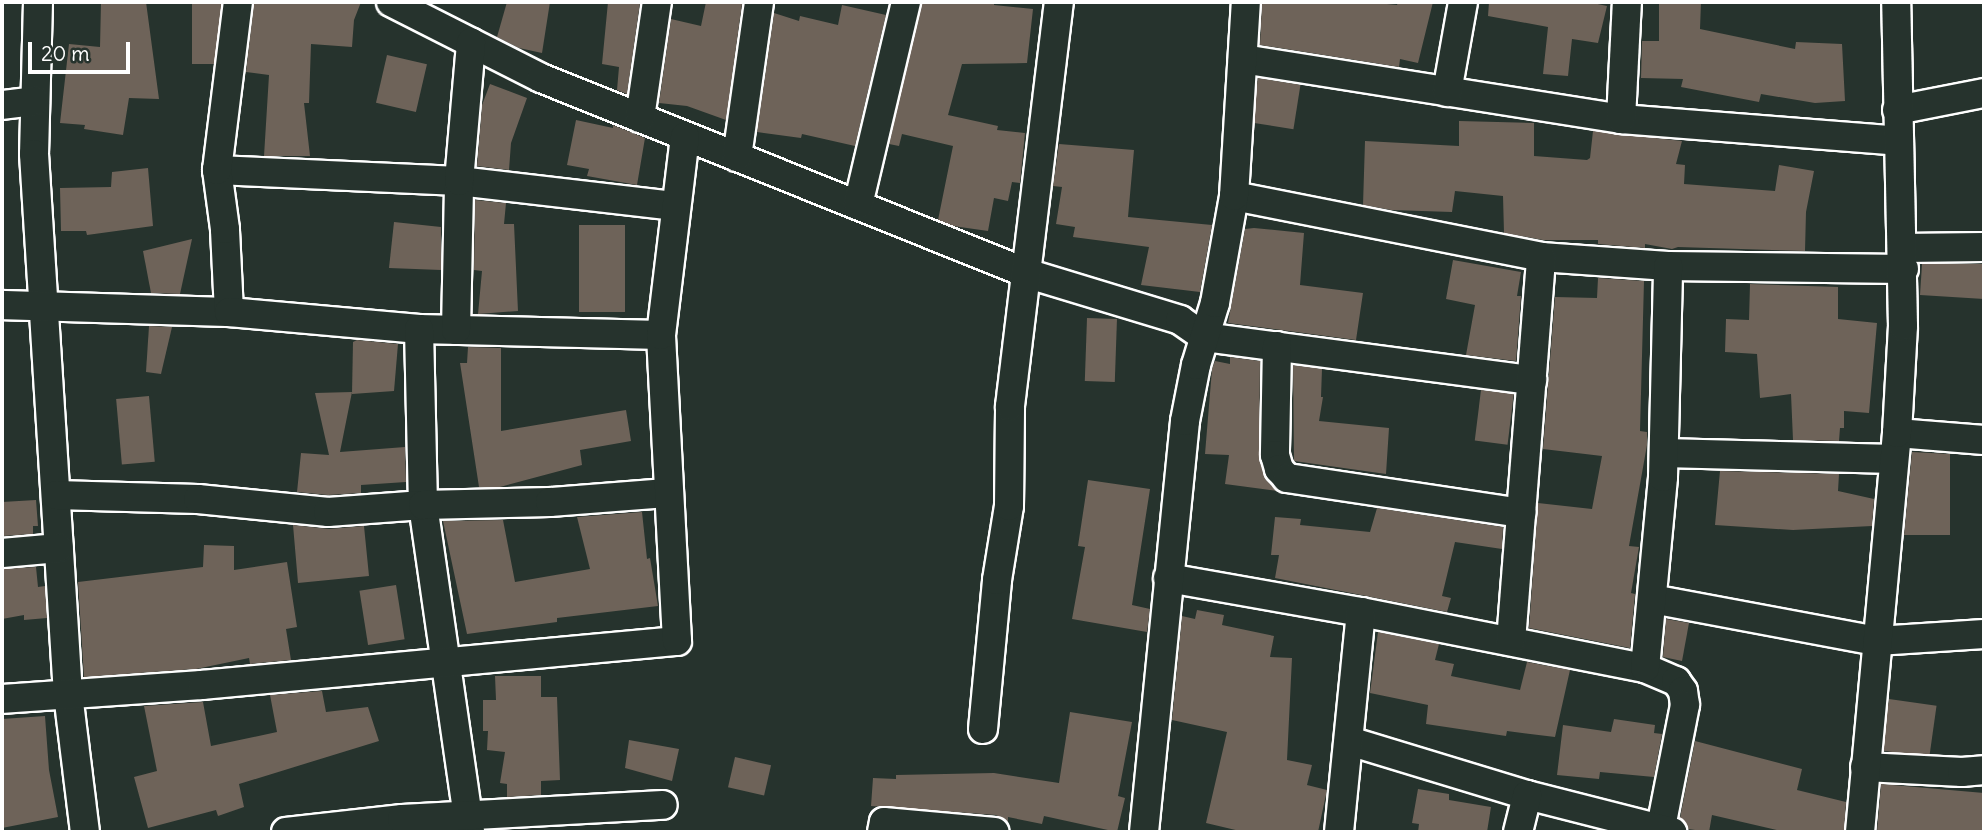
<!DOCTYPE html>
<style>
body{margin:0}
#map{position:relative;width:1986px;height:834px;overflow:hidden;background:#26332d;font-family:Delius,sans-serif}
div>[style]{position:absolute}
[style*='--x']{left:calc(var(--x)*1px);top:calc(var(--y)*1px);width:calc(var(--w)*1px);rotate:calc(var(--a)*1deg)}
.building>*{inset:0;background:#6e6359;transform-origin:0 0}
.roads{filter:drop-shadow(2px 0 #fff) drop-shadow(-2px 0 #fff) drop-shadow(0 2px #fff) drop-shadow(0 -2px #fff)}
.minor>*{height:28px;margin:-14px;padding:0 14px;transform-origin:14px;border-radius:14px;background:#26332d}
span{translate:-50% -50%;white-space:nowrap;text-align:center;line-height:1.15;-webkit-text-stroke:6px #26332d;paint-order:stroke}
.frame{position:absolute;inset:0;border:4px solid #fff;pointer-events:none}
.scale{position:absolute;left:28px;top:42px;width:102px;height:32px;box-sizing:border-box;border:4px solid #fff;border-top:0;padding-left:9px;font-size:21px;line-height:24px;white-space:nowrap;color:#fff;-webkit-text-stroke:5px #26332d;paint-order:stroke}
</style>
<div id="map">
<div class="building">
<i style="clip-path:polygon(101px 2px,146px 2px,159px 99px,129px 98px,123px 135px,84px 129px,85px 125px,60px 123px,69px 44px,100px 47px)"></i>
<i style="left:192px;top:2px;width:29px;height:62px"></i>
<i style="clip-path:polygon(254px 2px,361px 2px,354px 20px,352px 47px,311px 44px,309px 103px,304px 103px,310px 156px,264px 156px,269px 75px,246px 72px)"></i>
<i style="clip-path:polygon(507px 2px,550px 2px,542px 53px,519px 48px,497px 37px)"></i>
<i style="clip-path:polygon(608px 2px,640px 3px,627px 94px,617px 90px,619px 67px,602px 64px)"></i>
<i style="clip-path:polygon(706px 2px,742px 4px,726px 120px,687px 106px,659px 103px,671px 19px,701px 26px)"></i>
<i style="clip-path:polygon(922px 2px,994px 2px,994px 5px,1033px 9px,1027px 63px,962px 64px,948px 115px,998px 126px,997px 130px,1025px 133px,1020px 183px,1012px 182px,1008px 201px,994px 198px,988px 231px,953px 226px,938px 220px,953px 146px,902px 134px,899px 146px,889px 144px)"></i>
<i style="clip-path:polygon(1262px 2px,1367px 2px,1397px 5px,1398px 2px,1433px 2px,1418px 63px,1400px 59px,1399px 67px,1260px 45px)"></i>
<i style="clip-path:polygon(1489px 2px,1588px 2px,1607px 6px,1598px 43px,1572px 39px,1568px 76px,1543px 74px,1548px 27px,1488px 16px)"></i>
<i style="clip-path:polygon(1659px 2px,1701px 2px,1700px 29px,1795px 49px,1796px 42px,1842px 44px,1845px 101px,1815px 103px,1761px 94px,1759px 102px,1681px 87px,1683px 79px,1641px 78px,1642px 41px,1659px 41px)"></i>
<i style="clip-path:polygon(842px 5px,886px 15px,855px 146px,802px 134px,801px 138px,757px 132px,774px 13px,799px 21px,800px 16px,838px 25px)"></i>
<i style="left:387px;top:55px;width:41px;height:49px;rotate:13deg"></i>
<i style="left:1258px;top:78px;width:43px;height:45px;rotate:9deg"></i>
<i style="clip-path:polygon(490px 84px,527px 98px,511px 143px,509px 170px,477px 166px,482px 105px)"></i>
<i style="clip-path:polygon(576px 120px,613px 128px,613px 125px,645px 138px,637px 185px,587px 176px,589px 169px,567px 165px)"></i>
<i style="clip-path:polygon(1459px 121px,1534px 123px,1534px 156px,1587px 160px,1590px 158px,1593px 131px,1682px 141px,1676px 164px,1685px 165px,1684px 184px,1775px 191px,1779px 165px,1814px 171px,1806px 212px,1805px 251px,1678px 247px,1672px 249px,1645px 244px,1645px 248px,1598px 244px,1598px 240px,1543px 240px,1504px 233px,1503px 196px,1455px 191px,1452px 212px,1391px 210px,1363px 205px,1365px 141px,1459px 146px)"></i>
<i style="clip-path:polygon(1059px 144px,1134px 150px,1128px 217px,1212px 225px,1200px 292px,1141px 285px,1149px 247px,1073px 237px,1075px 227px,1056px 224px,1062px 187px,1053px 186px)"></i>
<i style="clip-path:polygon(148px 168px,153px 226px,87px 235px,86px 231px,61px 231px,60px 188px,111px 187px,112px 172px)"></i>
<i style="clip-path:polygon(475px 200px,506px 203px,504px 224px,514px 224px,518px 311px,478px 314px,482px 271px,474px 270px)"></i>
<i style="clip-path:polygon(394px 222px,441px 227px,441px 270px,389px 268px)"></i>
<i style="left:579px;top:225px;width:46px;height:87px"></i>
<i style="clip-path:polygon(1254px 228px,1304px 233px,1300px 285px,1363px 293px,1356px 340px,1228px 323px,1245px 229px)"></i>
<i style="clip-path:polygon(192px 239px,180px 294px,151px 293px,143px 251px)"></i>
<i style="clip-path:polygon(1453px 260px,1521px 272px,1517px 296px,1521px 296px,1516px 361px,1466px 355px,1475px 305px,1446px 299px)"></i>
<i style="clip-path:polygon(1922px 264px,1984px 264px,1984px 299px,1920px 295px)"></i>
<i style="clip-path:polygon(1598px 278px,1644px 281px,1640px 431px,1647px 432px,1647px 445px,1629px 546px,1639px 547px,1631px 593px,1635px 594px,1630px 648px,1529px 628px,1538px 503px,1592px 509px,1602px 456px,1543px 449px,1555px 297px,1597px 298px)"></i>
<i style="clip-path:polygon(1750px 284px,1838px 287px,1838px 319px,1877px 323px,1869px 413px,1844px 411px,1844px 428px,1840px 428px,1839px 441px,1793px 440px,1791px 394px,1760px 398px,1757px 354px,1725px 352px,1726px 319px,1749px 320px)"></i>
<i style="left:1087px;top:318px;width:30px;height:63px;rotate:2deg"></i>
<i style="clip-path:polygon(149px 326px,172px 327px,161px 374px,146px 372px)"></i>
<i style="clip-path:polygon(357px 340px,398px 344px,394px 391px,352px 394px,353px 342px)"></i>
<i style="clip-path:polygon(468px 347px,501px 348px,501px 431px,626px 410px,631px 441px,580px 450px,582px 465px,500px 487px,479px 487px,460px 363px,467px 363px)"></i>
<i style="clip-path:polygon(1230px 357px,1260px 361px,1259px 459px,1266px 480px,1278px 491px,1225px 484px,1229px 455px,1205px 454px,1212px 369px,1215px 361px,1230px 364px)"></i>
<i style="clip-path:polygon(1293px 365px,1322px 369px,1321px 397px,1323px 397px,1319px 421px,1389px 428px,1386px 474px,1294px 461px)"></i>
<i style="left:1481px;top:390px;width:33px;height:51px;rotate:7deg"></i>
<i style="clip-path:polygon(352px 392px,340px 452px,405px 447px,406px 482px,361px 485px,361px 493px,328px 495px,297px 492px,301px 453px,329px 455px,315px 393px)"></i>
<i style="left:149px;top:396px;width:66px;height:33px;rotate:85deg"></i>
<i style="clip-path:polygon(1912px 452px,1950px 454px,1950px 535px,1904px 535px)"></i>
<i style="clip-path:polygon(1720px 471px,1839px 474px,1838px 491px,1874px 499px,1872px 526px,1793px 530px,1715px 525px)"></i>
<i style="clip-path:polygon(1088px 480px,1150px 489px,1132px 605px,1150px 609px,1147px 632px,1072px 619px,1085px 547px,1078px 546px)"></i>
<i style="clip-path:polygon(36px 500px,38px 526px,33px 526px,33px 534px,2px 536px,2px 502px)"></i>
<i style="clip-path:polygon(1377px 508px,1503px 527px,1502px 549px,1455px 542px,1442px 596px,1451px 598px,1447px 612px,1275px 578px,1279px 555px,1271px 555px,1275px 517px,1301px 519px,1300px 525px,1370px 532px)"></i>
<i style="clip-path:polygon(642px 512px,647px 559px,650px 558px,658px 606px,557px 618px,557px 622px,467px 634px,443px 521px,503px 520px,515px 582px,590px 569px,577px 517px)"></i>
<i style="clip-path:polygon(293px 525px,329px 529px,364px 526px,369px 576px,298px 583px)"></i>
<i style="clip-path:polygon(204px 545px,234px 546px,234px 570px,287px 562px,297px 627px,286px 629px,291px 660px,250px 664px,249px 658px,196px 669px,84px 677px,78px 582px,203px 567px)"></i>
<i style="clip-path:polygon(36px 567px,38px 587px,45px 586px,47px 618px,24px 620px,24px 615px,2px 619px,2px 569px)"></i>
<i style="left:396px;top:585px;width:55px;height:37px;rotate:81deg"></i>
<i style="clip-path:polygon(1197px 610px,1224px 615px,1222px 625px,1274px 636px,1270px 657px,1292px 658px,1287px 760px,1312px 765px,1307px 785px,1327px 790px,1318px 832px,1244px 832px,1206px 823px,1227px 732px,1172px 720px,1182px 616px,1195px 619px)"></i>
<i style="clip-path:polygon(1666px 619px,1689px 623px,1682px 661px,1663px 657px)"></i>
<i style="clip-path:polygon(1378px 632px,1439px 644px,1435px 660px,1454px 664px,1451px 676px,1520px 690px,1527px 662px,1570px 670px,1555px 737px,1507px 731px,1506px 736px,1426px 724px,1428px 705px,1370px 693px)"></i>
<i style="clip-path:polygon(495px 676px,541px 676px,541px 697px,557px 697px,560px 780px,541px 781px,541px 795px,507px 797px,507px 784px,500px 783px,505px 752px,487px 750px,488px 731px,483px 731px,483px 700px,496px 700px)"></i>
<i style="clip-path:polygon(322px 691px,326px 712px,368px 707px,379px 741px,239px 784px,244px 807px,218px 816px,216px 810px,148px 828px,134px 777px,157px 771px,144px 706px,203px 702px,211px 746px,277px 732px,270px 695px)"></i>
<i style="left:1889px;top:699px;width:48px;height:52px;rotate:8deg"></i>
<i style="clip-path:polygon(1070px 712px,1132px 722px,1118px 796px,1125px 798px,1117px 832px,1044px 816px,1042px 824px,1008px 817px,1008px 822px,996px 815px,871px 806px,873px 778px,896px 779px,896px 775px,994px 773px,1059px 783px)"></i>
<i style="clip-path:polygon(45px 716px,49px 770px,58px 817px,2px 828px,2px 719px)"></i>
<i style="clip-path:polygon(1614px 719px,1655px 725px,1654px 733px,1662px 734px,1654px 777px,1600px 772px,1599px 779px,1557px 775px,1563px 725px,1611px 732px)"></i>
<i style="clip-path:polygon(629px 740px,679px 749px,672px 781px,625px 768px)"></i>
<i style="clip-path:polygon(1695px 741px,1802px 769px,1797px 790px,1846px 802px,1844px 832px,1785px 832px,1712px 815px,1709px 832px,1688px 829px,1680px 818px)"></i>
<i style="left:735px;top:757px;width:37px;height:31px;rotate:13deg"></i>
<i style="clip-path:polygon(1881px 784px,1984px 793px,1984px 832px,1877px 832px)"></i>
<i style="clip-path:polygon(1418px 789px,1449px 794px,1449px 800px,1491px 807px,1487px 832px,1418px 832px,1419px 824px,1412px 823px)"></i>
</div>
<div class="roads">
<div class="minor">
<i style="--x:38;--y:2;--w:152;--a:91.5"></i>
<i style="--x:34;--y:154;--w:541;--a:86.4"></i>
<i style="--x:68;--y:694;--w:139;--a:83"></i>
<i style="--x:391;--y:2;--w:168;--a:26.9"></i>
<i style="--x:541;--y:78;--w:526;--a:21.88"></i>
<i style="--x:1029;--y:274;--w:158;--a:16.9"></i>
<i style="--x:1180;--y:320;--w:29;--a:35"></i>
<i style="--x:1204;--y:337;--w:331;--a:7.5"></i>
<i style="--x:1243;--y:59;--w:383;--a:9"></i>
<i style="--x:1621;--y:119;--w:278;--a:4.5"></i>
<i style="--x:1447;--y:92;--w:91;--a:-79.9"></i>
<i style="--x:2;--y:105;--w:33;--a:-7"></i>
<i style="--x:1897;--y:110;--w:89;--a:-11.1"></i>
<i style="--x:640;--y:118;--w:117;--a:-81.7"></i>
<i style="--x:1621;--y:119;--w:117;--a:-87.1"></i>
<i style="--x:737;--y:157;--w:157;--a:-81.9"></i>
<i style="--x:217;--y:170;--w:242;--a:2.6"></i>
<i style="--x:459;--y:181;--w:218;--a:6.6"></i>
<i style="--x:1234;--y:196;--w:313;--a:11.2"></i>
<i style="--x:1541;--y:257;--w:127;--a:4.1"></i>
<i style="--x:1668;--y:266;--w:236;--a:0.7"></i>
<i style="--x:858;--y:205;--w:209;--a:-76.7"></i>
<i style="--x:1903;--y:248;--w:81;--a:-0.7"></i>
<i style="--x:2;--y:305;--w:227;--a:1.8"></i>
<i style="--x:229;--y:312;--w:83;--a:-92.8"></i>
<i style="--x:225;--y:229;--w:60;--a:-97.7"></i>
<i style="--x:217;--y:170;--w:169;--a:-82.9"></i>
<i style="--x:229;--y:312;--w:191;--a:5.1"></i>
<i style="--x:419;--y:329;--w:242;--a:1.4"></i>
<i style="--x:419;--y:329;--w:176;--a:88.7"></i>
<i style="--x:423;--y:505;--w:330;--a:81.8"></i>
<i style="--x:456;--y:330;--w:149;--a:-88.8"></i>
<i style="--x:459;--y:181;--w:139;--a:-85"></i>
<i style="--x:1277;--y:346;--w:109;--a:91.1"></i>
<i style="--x:1275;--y:455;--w:15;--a:74"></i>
<i style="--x:1279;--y:469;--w:12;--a:48"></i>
<i style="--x:1287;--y:478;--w:237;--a:8.5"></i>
<i style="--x:1897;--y:433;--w:87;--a:4.6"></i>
<i style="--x:1664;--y:453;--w:230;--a:1.5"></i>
<i style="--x:56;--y:495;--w:142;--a:1.6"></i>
<i style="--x:198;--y:499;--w:131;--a:5.7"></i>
<i style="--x:328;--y:512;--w:95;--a:-4.2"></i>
<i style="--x:423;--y:505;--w:127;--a:-1.4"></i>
<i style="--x:550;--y:502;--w:117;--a:-4.4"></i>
<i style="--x:2;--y:553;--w:57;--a:-5"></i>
<i style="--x:1168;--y:578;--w:196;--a:10"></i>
<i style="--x:1361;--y:612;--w:289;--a:11.2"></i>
<i style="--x:1645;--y:668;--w:34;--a:23"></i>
<i style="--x:1676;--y:681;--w:12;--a:55"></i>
<i style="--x:1683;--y:691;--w:14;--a:82"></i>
<i style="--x:1685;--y:705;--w:129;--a:101.1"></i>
<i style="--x:1652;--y:599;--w:229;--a:10.6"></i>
<i style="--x:1877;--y:641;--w:107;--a:-3.7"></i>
<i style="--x:1511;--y:641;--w:385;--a:-85.5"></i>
<i style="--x:1645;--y:668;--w:192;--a:-84.6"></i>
<i style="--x:1663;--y:477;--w:211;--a:-88.6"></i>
<i style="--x:2;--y:699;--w:200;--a:-4"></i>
<i style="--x:202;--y:685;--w:477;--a:-5.3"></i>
<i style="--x:677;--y:641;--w:306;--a:-93"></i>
<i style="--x:661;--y:335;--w:200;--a:-83.1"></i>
<i style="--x:983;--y:729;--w:150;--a:-84.6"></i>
<i style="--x:997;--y:580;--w:75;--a:-80.8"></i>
<i style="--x:1009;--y:506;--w:100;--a:-89.4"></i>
<i style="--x:1010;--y:406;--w:407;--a:-83.1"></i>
<i style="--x:1349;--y:741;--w:186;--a:16.9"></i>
<i style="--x:1527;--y:795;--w:150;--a:14.3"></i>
<i style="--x:1865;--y:767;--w:97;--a:3"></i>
<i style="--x:1962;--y:772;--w:22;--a:-5"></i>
<i style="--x:286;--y:832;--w:117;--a:-6.4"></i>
<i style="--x:402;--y:819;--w:261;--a:-3.1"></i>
<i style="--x:882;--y:832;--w:10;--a:-79"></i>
<i style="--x:884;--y:822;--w:111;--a:5.1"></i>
<i style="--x:1144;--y:832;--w:413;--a:-84.3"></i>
<i style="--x:1185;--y:421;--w:57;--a:-78.9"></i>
<i style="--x:1196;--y:365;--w:65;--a:-73"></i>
<i style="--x:1215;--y:303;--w:109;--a:-79.9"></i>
<i style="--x:1234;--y:196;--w:194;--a:-86.5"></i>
<i style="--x:1339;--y:832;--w:221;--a:-84.3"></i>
<i style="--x:1518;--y:832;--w:38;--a:-76"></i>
<i style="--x:1860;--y:832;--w:401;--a:-84.7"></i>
<i style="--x:1897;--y:433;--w:107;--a:-86.8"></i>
<i style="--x:1903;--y:326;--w:324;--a:-91.2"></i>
</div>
</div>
<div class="frame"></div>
<div class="scale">20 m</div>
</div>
